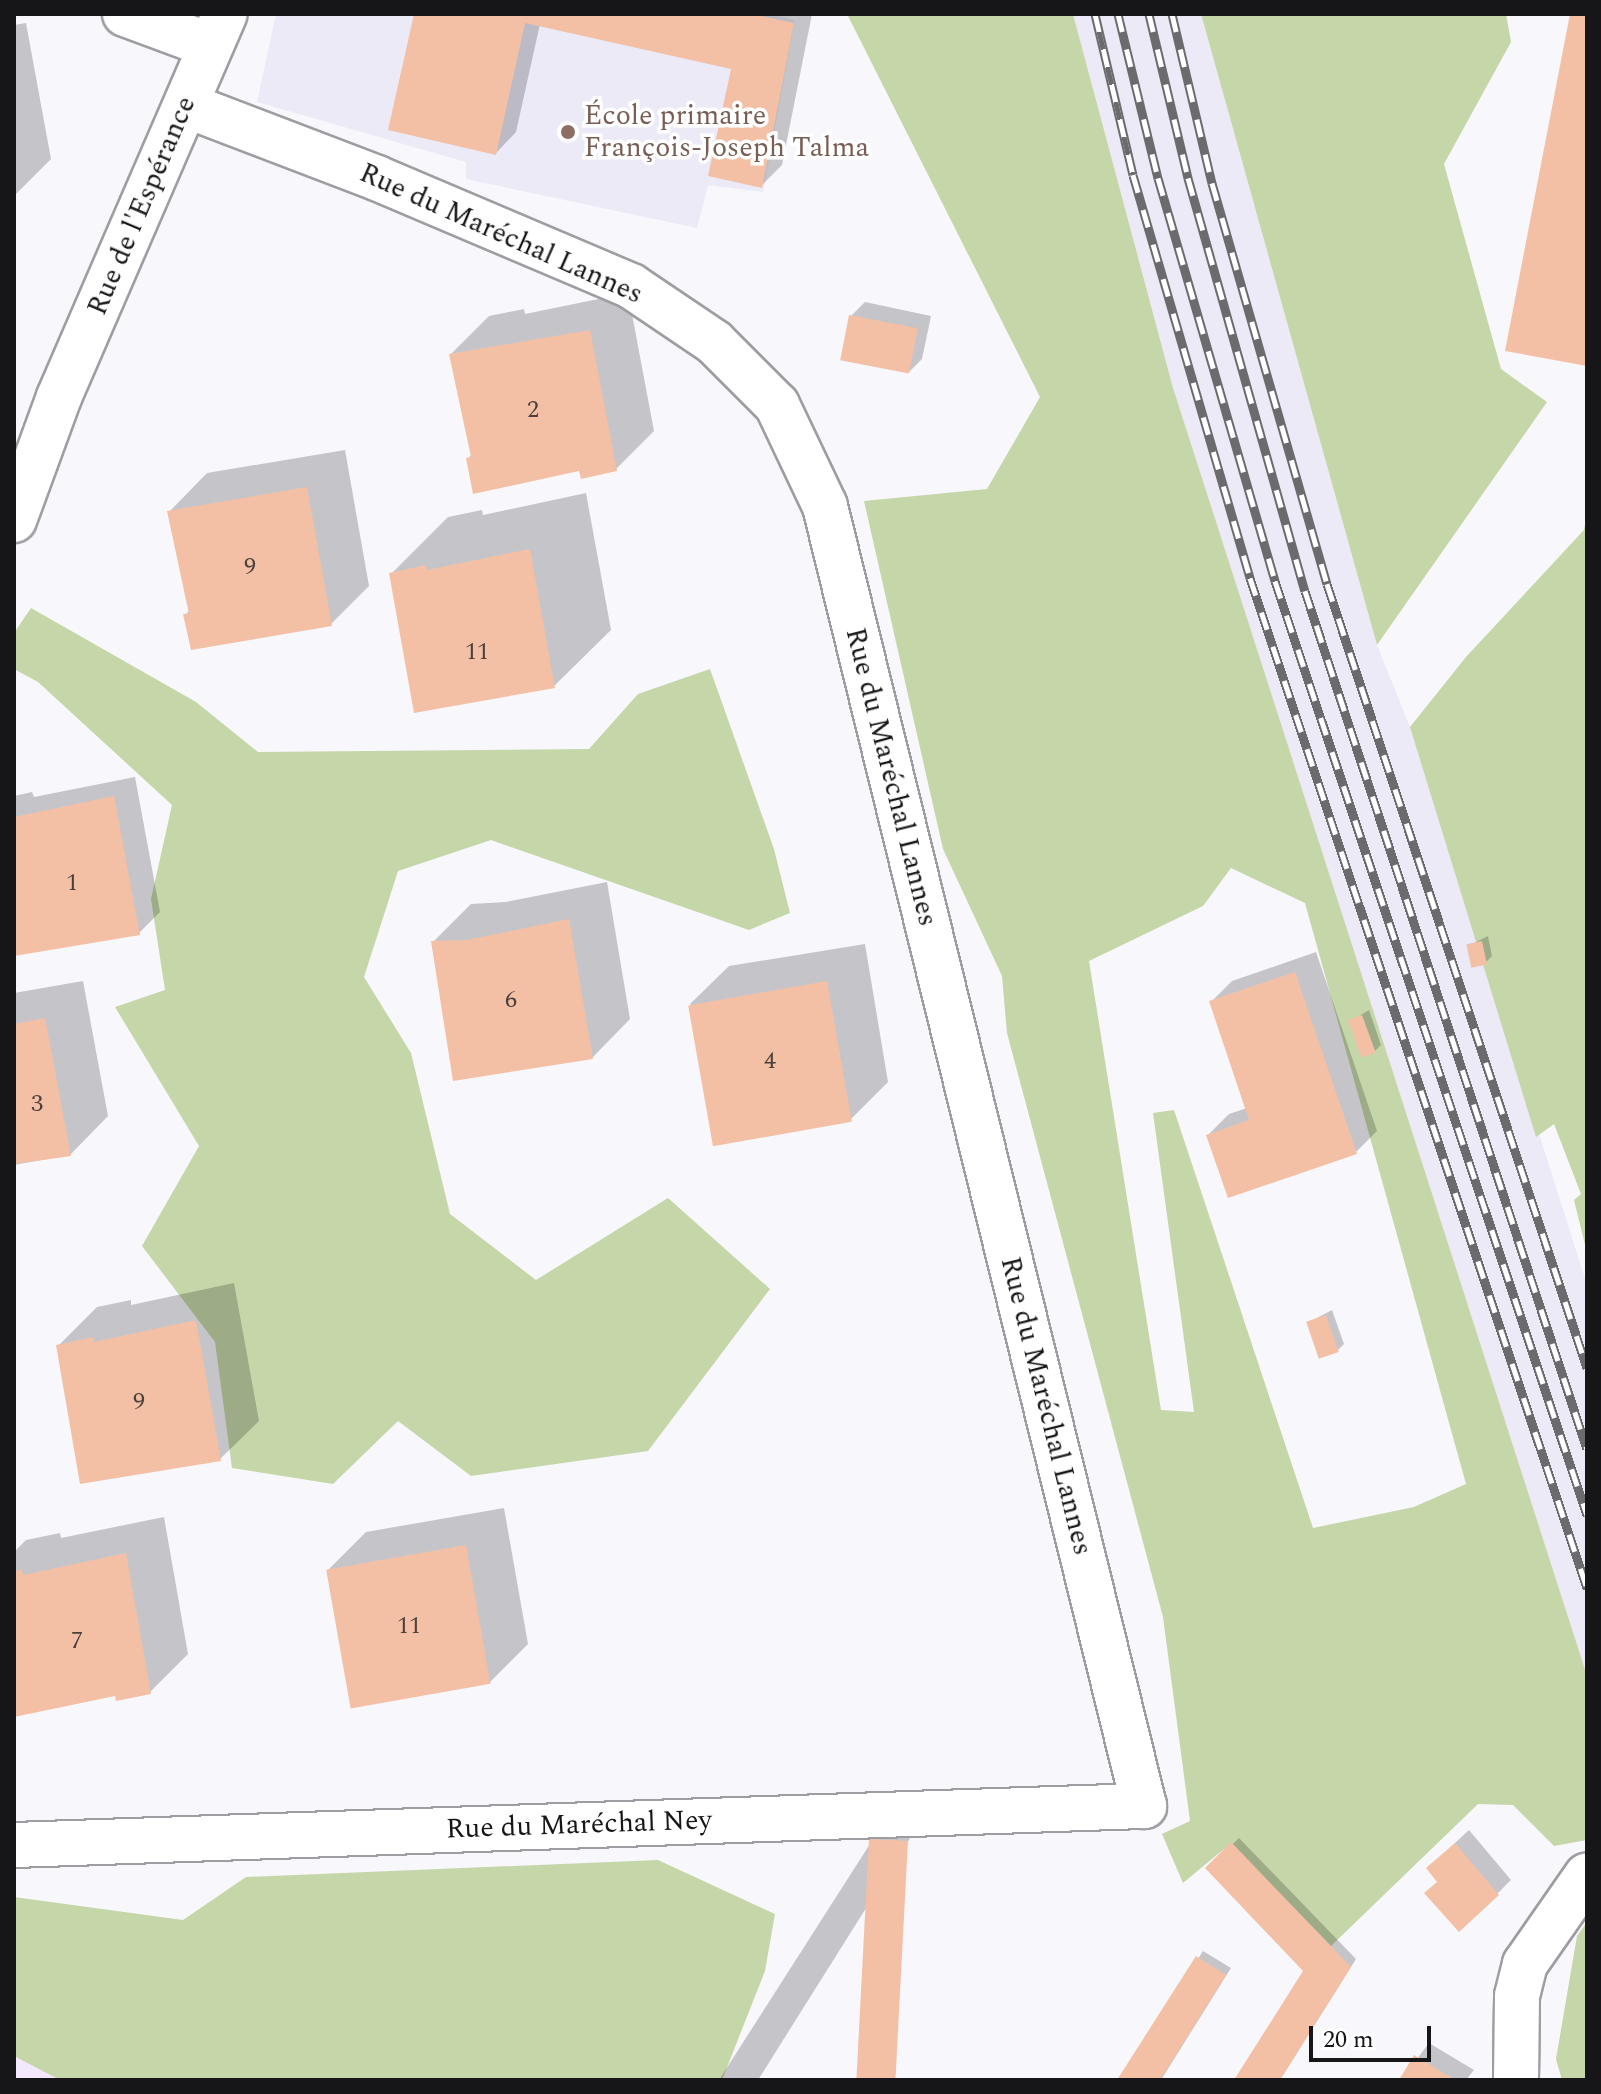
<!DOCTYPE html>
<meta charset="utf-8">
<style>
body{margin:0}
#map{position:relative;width:1601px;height:2094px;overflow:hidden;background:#f7f7fc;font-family:Spectral,serif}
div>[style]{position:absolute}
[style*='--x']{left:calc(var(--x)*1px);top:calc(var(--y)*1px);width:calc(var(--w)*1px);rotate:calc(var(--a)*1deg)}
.built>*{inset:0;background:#eceaf7}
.industrial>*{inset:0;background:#f4e8fd}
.green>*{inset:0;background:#c5d6a9}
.shadow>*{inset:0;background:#0003}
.building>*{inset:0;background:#f3c0a6;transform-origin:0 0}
.roads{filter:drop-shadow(2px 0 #9e9da1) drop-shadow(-2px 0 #9e9da1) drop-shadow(0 2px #9e9da1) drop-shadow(0 -2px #9e9da1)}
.minor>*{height:44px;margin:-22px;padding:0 22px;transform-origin:22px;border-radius:22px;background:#fff}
.rail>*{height:9px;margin-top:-4.5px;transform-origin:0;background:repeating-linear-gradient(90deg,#fff 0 18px,#6b6b6e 0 36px);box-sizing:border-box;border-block:2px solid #6b6b6e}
.dots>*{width:22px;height:22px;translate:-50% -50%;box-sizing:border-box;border:4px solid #fff;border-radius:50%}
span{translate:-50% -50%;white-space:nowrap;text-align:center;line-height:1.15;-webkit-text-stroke:7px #fff;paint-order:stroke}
.number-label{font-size:24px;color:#4d403c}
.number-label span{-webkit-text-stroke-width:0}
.education-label{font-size:28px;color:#785e54}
.left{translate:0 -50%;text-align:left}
.street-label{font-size:28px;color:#161618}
.frame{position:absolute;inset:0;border:16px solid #161618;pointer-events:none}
.scale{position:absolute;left:1309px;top:2026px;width:122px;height:36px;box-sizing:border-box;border:4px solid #161618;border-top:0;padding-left:10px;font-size:24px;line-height:28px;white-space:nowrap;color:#161618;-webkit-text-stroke:6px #fff;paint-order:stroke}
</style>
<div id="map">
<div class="built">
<i style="clip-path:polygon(276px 14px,770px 14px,795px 20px,763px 192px,708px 185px,697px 228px,466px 179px,466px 162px,257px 102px)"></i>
<i style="clip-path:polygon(1073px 14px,1201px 14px,1377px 645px,1410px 727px,1587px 1285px,1587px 1776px,1173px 388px)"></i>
</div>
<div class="industrial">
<i style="clip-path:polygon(14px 2040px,93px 2080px,14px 2080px)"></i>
</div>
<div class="green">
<i style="clip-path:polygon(evenodd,847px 14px,1073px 14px,1173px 388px,1587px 1676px,1587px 1840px,1554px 1846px,1513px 1805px,1478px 1804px,1331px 1946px,1231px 1843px,1183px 1883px,1162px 1834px,1190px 1821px,1163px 1617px,1007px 1033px,1002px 976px,943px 849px,864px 501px,987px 489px,1040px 397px,847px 14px,1231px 868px,1305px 903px,1466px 1484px,1414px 1507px,1313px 1528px,1174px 1110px,1153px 1113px,1194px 1412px,1161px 1410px,1089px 961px,1203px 906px,1231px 868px)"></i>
<i style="clip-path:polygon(1201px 14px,1506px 14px,1511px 42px,1444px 164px,1501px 369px,1547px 402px,1377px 645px)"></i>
<i style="clip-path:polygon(1587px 514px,1587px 1253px,1574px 1200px,1581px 1194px,1554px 1124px,1536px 1137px,1410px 727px,1466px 657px,1584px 530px)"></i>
<i style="clip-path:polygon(31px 608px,196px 702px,258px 752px,589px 749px,638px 694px,710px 669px,774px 849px,790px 913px,749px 930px,491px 840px,398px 871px,364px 977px,411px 1053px,450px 1214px,536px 1280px,668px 1198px,770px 1289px,648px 1451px,471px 1476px,398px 1421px,333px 1484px,232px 1468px,215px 1342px,142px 1246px,199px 1146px,115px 1007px,165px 990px,151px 899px,172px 805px,38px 682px,14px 669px,14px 633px)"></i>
<i style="clip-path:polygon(658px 1860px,775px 1914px,765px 1971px,722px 2080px,60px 2080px,14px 2056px,14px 1897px,183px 1920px,246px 1877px)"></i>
<i style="clip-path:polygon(1587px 1922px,1587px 2080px,1562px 2080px,1556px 2059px,1577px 1936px)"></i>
</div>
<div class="shadow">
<i style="clip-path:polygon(416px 14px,812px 14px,782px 165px,761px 186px,733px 68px,540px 24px,516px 132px,496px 153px)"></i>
<i style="clip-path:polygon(26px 23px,51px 159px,14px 196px,14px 25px)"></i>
<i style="clip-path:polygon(628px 293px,654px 431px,616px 469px,468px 459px,472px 454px,451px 354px,489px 316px,524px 309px,525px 314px)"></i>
<i style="clip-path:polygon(865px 302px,931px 316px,922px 359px,908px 373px,851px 316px)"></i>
<i style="clip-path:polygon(345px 450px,369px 586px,331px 624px,185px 615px,190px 610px,169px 512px,207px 473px)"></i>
<i style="clip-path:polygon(586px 493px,611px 630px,554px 686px,392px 573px,448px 517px,482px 510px,483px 515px)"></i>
<i style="clip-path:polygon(135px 777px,160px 912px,139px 933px,14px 955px,14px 796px,32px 792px,34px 797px)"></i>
<i style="clip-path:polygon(607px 882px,630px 1019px,592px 1058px,433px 942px,471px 904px,506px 902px)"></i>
<i style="clip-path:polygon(1488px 936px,1492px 956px,1486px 962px,1468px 946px)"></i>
<i style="clip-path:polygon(865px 944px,888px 1082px,850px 1120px,690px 1004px,729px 966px)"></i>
<i style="clip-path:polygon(1316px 952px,1377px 1131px,1356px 1152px,1208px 1135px,1229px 1114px,1247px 1108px,1212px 1001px,1232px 981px)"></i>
<i style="clip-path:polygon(83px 981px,108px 1116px,70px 1155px,14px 1165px,14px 993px)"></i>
<i style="clip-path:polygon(1369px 1010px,1381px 1045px,1375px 1051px,1351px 1021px)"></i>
<i style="clip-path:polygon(234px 1283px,259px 1421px,220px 1459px,59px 1345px,97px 1307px,131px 1300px,131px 1305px)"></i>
<i style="clip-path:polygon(1332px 1310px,1344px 1344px,1338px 1350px,1309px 1322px)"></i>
<i style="clip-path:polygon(504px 1508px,528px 1644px,490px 1682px,328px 1570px,366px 1532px)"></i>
<i style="clip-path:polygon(164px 1517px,188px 1654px,150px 1692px,117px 1693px,14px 1715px,14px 1552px,26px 1540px,60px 1533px,61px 1538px)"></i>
<i style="clip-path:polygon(1469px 1830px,1511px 1880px,1497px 1894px,1439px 1881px,1442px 1855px)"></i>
<i style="clip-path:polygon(877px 1833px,912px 1835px,758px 2080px,719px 2080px)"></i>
<i style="clip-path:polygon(1239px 1838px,1356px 1959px,1280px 2080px,1237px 2080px,1305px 1971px,1208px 1868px)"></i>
<i style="clip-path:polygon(1203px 1951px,1231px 1968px,1161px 2080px,1120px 2080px)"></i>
<i style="clip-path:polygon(1429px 2043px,1474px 2070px,1466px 2080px,1401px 2080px)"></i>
</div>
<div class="building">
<i style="clip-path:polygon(414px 14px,751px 14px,794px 23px,762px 188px,708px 176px,731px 69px,525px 23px,496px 155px,388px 130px)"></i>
<i style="clip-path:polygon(1570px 14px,1587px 14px,1587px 366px,1505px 351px)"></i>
<i style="left:849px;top:315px;width:70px;height:46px;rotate:11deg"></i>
<i style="clip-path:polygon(590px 330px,617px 471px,581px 479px,579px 471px,473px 494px,466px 458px,471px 457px,449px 354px)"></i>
<i style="clip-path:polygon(307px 487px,332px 626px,191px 650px,183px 614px,189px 614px,167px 511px)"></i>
<i style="clip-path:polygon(530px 549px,555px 688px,414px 713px,389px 573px,426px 565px,427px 570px)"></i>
<i style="clip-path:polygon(114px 796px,140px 935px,14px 956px,14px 817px)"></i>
<i style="clip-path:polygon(569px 919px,593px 1059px,453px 1081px,431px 941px,467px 940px)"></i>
<i style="left:1482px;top:941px;width:24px;height:16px;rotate:78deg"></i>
<i style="clip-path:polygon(1295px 972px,1357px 1154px,1228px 1198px,1206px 1135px,1249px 1120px,1209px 1001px)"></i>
<i style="left:827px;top:981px;width:143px;height:141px;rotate:80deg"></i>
<i style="left:1362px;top:1015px;width:40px;height:15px;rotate:70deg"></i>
<i style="clip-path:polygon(45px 1018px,71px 1156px,14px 1164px,14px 1024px)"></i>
<i style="left:1326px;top:1315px;width:39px;height:21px;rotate:71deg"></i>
<i style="clip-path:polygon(196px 1320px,221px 1461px,80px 1484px,56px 1345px,93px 1337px,94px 1342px)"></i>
<i style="left:466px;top:1545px;width:141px;height:142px;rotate:80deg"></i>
<i style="clip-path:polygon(126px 1553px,151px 1694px,116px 1701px,115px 1696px,14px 1717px,14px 1571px,22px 1570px,23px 1575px)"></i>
<i style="left:869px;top:1839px;width:39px;height:285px;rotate:3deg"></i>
<i style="clip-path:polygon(1231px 1842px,1351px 1967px,1280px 2080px,1234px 2080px,1303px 1971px,1205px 1868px)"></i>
<i style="clip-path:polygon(1455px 1843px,1499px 1895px,1459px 1932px,1424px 1893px,1437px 1882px,1426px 1868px)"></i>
<i style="clip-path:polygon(1196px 1956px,1226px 1975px,1160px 2080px,1117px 2080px)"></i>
<i style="clip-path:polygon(1414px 2055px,1455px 2080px,1399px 2080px)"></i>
</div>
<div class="roads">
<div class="minor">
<i style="--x:125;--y:14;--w:90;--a:20.3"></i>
<i style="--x:14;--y:520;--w:131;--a:-69.9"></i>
<i style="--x:59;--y:397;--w:417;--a:-66.6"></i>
<i style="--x:14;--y:1845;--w:1131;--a:-1.98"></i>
<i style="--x:1144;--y:1806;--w:1339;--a:-103.79"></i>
<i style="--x:825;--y:506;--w:112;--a:-115.4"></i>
<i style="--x:777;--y:405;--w:89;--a:-135"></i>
<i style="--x:714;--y:342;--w:100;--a:-146"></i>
<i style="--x:631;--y:286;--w:276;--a:-157"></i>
<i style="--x:377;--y:178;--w:204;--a:-159.1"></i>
<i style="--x:1516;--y:2080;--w:84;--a:-89.3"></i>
<i style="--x:1517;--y:1996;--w:33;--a:-76"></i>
<i style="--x:1525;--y:1964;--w:108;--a:-55.1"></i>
</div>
</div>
<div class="rail">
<i style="--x:1095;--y:14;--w:165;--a:76.7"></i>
<i style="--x:1133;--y:175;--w:420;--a:73.8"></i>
<i style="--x:1250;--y:578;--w:1065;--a:71.55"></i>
<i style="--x:1118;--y:14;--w:169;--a:76.3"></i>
<i style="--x:1158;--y:178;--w:420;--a:73.8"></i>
<i style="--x:1275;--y:581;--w:985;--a:71.53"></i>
<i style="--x:1149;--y:14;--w:169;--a:76.6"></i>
<i style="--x:1188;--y:178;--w:429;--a:74.2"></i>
<i style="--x:1305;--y:591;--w:903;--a:71.81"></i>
<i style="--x:1172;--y:14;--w:174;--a:76.7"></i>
<i style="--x:1212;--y:183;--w:417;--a:74"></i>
<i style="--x:1327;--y:584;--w:826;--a:71.65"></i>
</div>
<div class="dots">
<i style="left:568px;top:132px;background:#8d6e63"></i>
</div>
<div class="number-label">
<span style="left:533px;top:411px">2</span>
<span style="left:250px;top:568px">9</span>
<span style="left:477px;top:653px">11</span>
<span style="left:72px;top:884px">1</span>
<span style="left:511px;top:1001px">6</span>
<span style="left:770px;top:1062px">4</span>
<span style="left:37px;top:1105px">3</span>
<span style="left:139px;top:1403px">9</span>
<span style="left:409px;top:1627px">11</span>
<span style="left:77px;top:1642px">7</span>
</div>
<div class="education-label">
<span class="left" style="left:584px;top:132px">École primaire<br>François-Joseph Talma</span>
</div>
<div class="street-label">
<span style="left:142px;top:206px;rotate:-67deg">Rue de l'Espérance</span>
<span style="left:501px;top:234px;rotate:24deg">Rue du Maréchal Lannes</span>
<span style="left:891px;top:777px;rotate:76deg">Rue du Maréchal Lannes</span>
<span style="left:1046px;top:1406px;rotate:76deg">Rue du Maréchal Lannes</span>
<span style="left:579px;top:1825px;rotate:-2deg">Rue du Maréchal Ney</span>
</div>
<div class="frame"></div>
<div class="scale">20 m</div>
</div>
